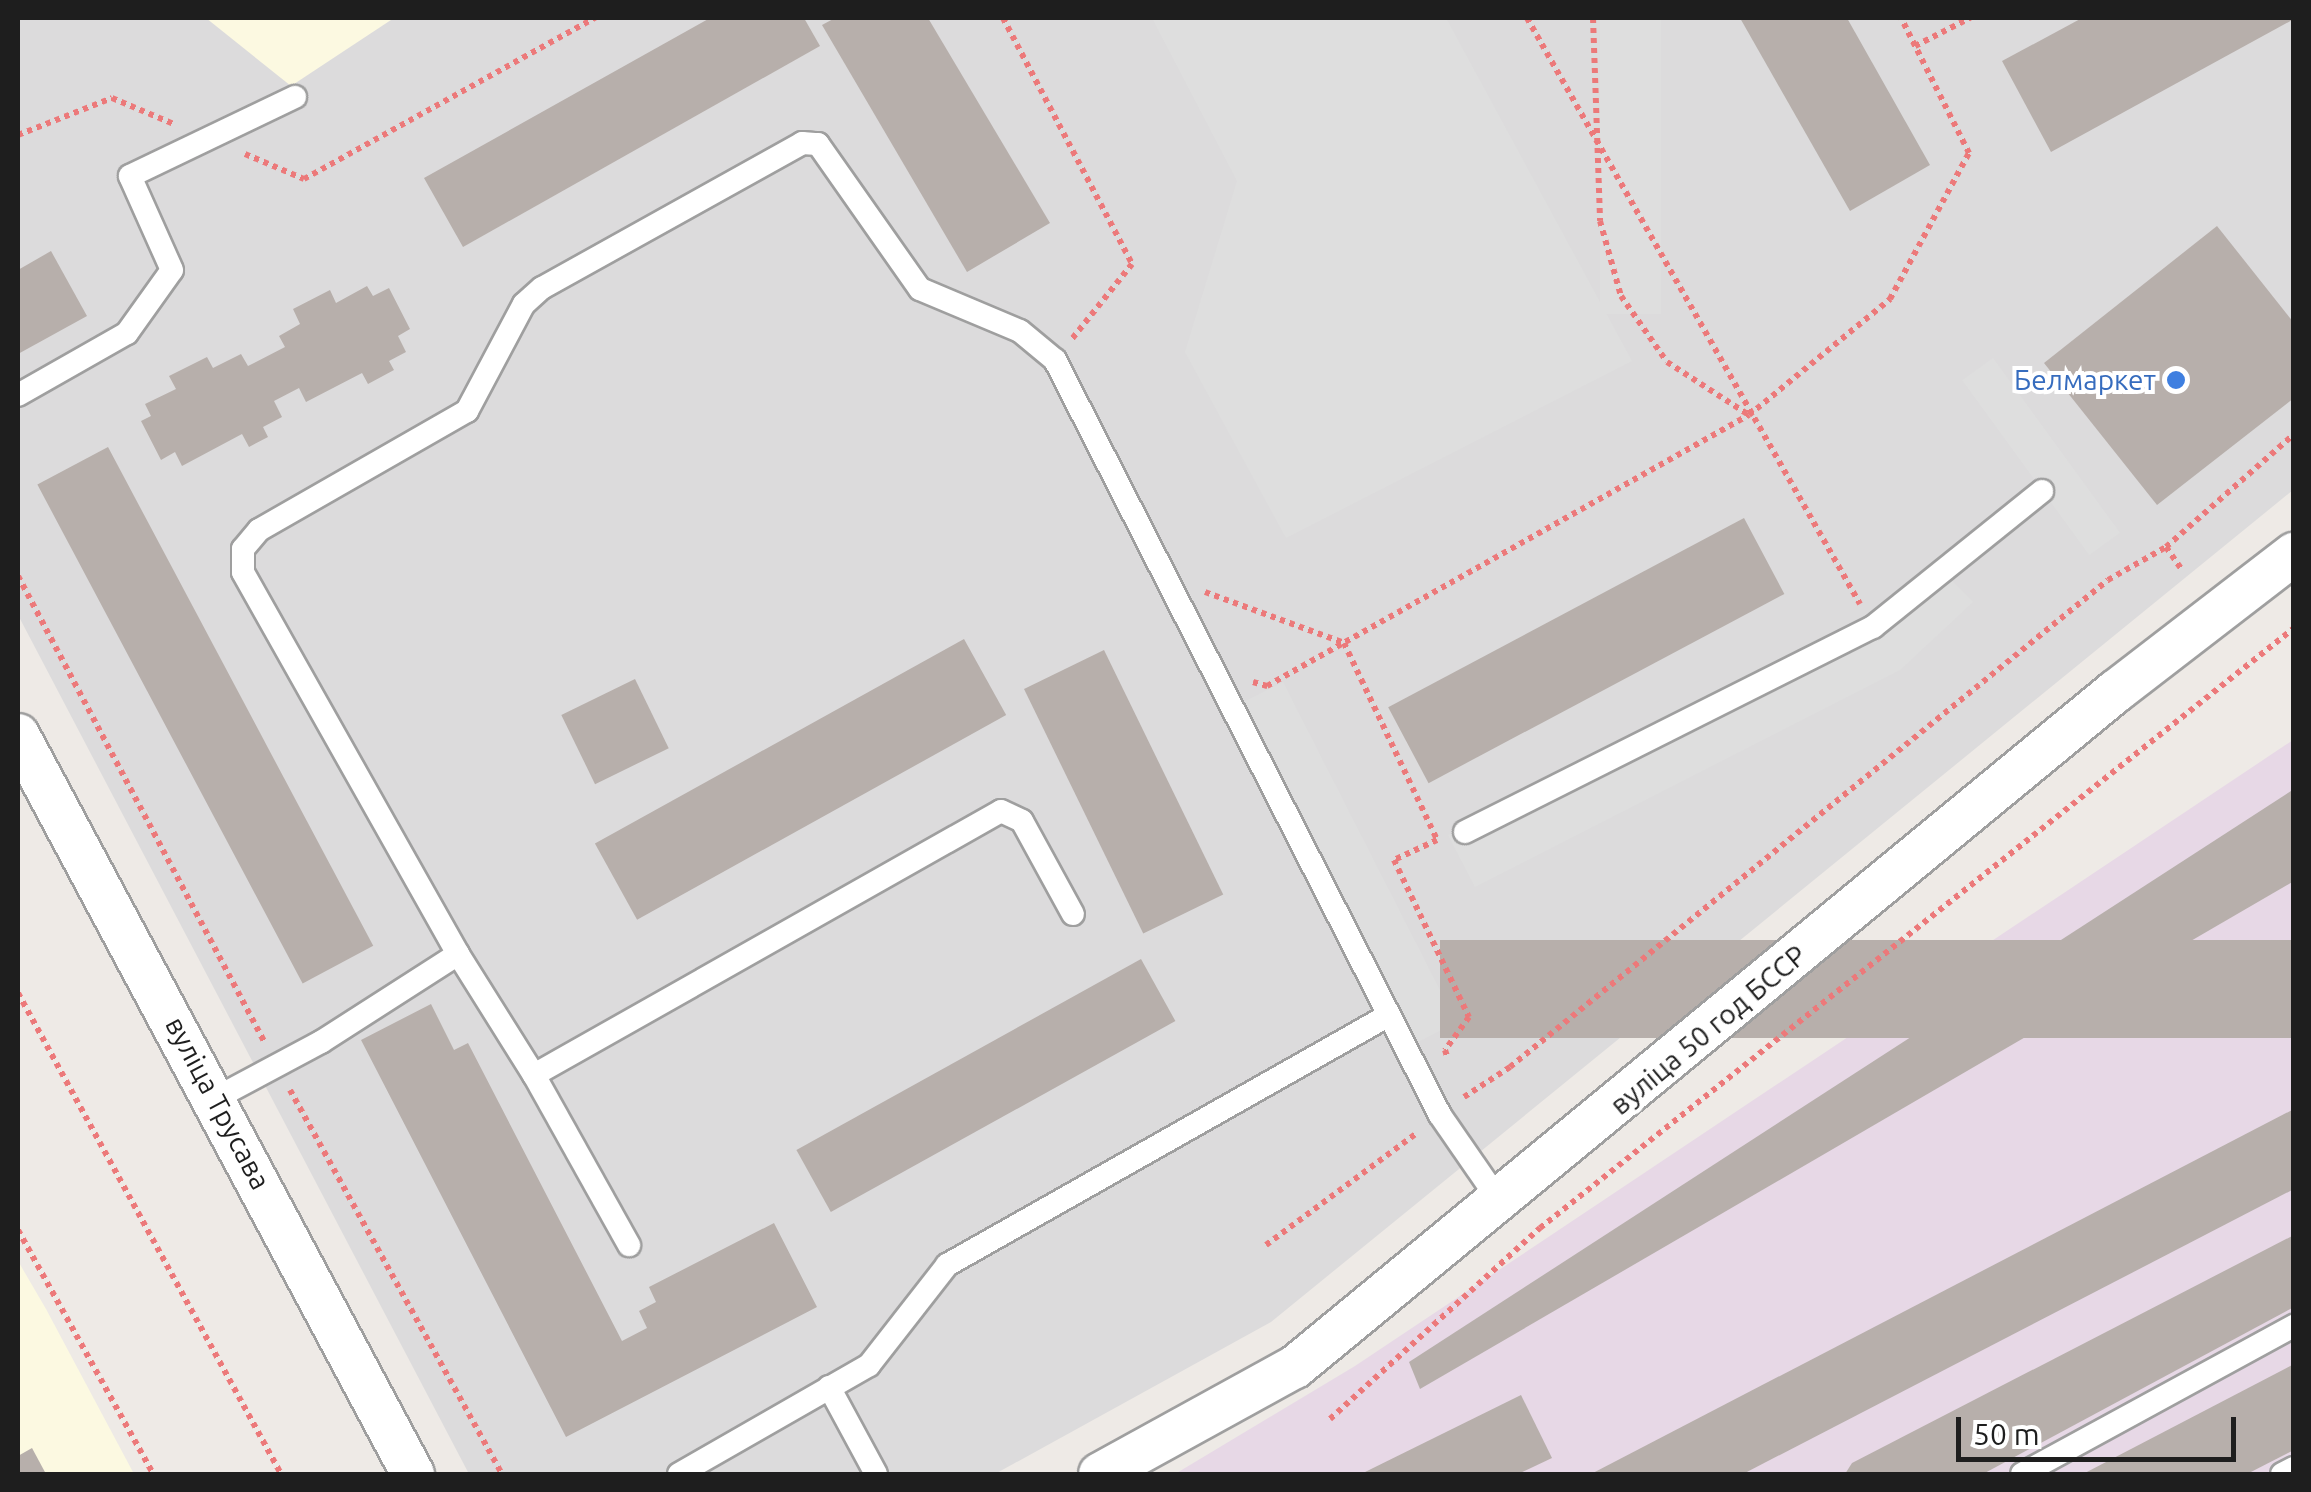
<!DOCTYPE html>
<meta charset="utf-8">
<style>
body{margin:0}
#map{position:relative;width:2311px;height:1492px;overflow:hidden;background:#eeeae6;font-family:Ubuntu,sans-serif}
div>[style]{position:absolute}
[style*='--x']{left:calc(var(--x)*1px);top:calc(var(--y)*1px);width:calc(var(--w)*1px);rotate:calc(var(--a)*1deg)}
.residential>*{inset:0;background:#dcdbdc}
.industrial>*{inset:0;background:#e7d8e6}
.education>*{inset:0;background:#fcf9e1}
.parking>*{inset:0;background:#dedede;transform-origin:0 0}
.building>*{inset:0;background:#b7afab;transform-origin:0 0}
.path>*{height:6px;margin-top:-3px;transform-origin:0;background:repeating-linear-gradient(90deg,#ec797a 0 5px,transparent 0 10px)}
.roads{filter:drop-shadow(2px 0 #9f9f9f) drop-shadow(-2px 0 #9f9f9f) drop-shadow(0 2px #9f9f9f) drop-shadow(0 -2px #9f9f9f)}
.service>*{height:22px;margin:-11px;padding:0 11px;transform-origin:11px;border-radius:11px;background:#fff}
.minor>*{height:42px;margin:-21px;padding:0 21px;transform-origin:21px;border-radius:21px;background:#fff}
.dots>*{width:28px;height:28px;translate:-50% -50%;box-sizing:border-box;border:5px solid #fff;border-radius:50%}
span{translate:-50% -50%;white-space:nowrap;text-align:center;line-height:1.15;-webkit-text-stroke:8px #fff;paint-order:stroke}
.shop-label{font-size:28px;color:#366cbe}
.right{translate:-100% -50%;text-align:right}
.street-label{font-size:28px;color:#1e1e1e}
.frame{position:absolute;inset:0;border:20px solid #1e1e1e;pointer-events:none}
.scale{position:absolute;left:1956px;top:1417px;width:280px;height:45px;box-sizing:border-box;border:5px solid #1e1e1e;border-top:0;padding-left:12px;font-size:30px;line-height:35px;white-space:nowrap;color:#1e1e1e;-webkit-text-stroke:8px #fff;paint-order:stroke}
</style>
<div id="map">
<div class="residential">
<i style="clip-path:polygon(18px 18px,2293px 18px,2293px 490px,1271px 1322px,995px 1474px,469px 1474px,18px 615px)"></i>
</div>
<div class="industrial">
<i style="clip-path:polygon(2293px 740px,2293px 1474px,1175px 1474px,1355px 1366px)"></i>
</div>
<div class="education">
<i style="clip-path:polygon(206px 18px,394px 18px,291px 86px)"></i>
<i style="clip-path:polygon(18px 1261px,46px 1309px,134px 1474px,18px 1474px)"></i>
</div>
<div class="parking">
<i style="clip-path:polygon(1152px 18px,1446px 18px,1632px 361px,1286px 538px,1185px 352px,1237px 181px)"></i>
<i style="left:1600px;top:18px;width:61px;height:296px"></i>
<i style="left:1993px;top:358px;width:216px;height:38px;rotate:54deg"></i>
<i style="clip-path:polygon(1939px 568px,1973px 602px,1900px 670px,1475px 887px,1448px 835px,1822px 657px)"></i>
<i style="left:1283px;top:682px;width:382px;height:58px;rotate:63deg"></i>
</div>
<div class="building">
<i style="clip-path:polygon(710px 18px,804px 18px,820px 46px,463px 247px,424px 178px)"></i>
<i style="clip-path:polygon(835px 18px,928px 18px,1050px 223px,967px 272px,822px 25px)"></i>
<i style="clip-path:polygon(1740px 18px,1847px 18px,1930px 165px,1850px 211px)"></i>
<i style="clip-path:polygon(2082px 18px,2294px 18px,2294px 19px,2051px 152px,2002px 61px)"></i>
<i style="clip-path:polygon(2217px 226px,2294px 323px,2294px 398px,2157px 505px,2044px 363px)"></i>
<i style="clip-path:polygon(51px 251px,87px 316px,18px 354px,18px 270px)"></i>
<i style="clip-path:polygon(367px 286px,373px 296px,389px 288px,410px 329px,398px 336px,406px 352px,389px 361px,394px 370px,368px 384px,362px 373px,306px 402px,299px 388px,274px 401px,282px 417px,263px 427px,268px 437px,249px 447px,242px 434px,182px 466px,175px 452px,161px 460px,141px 421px,151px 416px,145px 404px,176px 389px,169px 376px,207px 357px,213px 368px,241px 354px,248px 366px,285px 347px,279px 336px,300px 324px,293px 309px,330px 290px,336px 303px)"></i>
<i style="left:108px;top:447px;width:565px;height:80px;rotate:62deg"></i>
<i style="left:1744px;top:518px;width:86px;height:403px;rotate:62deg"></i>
<i style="left:964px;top:639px;width:87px;height:422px;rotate:61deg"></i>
<i style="left:1104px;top:650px;width:272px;height:89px;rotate:64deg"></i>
<i style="left:635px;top:679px;width:77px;height:82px;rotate:64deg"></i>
<i style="clip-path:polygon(2294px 789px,2294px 881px,1420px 1389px,1409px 1362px)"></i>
<i style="left:2294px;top:940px;width:98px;height:854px;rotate:90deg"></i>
<i style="left:1141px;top:959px;width:71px;height:394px;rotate:61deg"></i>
<i style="clip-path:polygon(431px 1004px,454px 1050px,468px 1043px,622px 1341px,647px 1328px,639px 1311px,656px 1302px,649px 1287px,774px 1223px,817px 1307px,566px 1437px,361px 1040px)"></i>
<i style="clip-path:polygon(2294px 1109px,2294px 1189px,1743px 1474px,1591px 1474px)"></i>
<i style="clip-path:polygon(2294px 1235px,2294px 1307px,1983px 1474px,1845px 1474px,1852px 1463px)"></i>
<i style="clip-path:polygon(2294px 1364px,2294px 1450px,2247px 1474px,2083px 1474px)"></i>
<i style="clip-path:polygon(1521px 1395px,1552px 1458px,1518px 1474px,1361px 1474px)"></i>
<i style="clip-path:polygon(32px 1448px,46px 1474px,18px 1474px,18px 1456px)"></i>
</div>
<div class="path">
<i style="--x:1003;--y:18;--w:278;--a:62.3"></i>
<i style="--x:1132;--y:264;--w:96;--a:128.7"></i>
<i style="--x:1527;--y:18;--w:674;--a:60.39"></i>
<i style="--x:1593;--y:18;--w:203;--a:88"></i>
<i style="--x:1600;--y:221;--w:78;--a:74.4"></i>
<i style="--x:1621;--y:296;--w:80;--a:55.1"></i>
<i style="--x:1667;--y:362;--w:98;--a:32.9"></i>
<i style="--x:1749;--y:415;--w:183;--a:-39.4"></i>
<i style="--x:1890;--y:299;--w:166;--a:-61.6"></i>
<i style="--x:1969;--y:153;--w:151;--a:-116.7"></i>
<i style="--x:1915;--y:46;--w:62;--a:-27"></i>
<i style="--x:18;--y:135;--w:101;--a:-21.5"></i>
<i style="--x:112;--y:98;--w:67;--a:22.8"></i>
<i style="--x:245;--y:154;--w:64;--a:23"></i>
<i style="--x:304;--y:179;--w:333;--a:-29"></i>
<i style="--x:2166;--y:547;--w:28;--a:55"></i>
<i style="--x:18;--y:576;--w:528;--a:62.13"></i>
<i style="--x:1205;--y:592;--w:148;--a:20.1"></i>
<i style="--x:1344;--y:643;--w:218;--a:64.7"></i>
<i style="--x:1437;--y:840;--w:47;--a:155.1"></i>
<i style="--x:1394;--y:860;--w:174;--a:64.5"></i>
<i style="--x:1469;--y:1017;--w:41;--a:126"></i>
<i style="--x:1445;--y:1050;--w:9;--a:72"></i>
<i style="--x:1253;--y:682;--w:15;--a:16"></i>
<i style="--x:1267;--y:686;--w:553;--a:-29.35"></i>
<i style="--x:18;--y:993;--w:548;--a:61.33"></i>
<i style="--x:290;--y:1090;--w:439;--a:61.1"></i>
<i style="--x:1464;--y:1097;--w:55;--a:-33.1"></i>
<i style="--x:1510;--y:1067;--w:771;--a:-39.16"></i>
<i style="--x:2108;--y:580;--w:67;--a:-29.6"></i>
<i style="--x:2166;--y:547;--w:171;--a:-41.4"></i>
<i style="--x:18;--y:1230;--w:279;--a:61"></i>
<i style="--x:1266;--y:1245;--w:189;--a:-36.6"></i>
<i style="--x:1330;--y:1419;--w:284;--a:-42.3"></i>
<i style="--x:1540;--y:1228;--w:964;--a:-38.51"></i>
</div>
<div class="roads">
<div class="service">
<i style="--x:18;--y:395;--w:125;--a:-29.6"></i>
<i style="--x:127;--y:333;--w:77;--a:-54.5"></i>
<i style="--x:172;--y:270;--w:103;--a:-114.1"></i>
<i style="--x:130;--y:176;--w:183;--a:-25.6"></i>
<i style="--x:1465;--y:832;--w:457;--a:-26.7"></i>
<i style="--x:1873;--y:627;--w:217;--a:-38.8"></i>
<i style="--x:458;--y:954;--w:143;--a:57.9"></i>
<i style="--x:534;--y:1075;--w:536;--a:-29.48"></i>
<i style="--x:1001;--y:811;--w:23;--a:25"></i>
<i style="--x:1022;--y:821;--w:106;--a:61.3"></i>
<i style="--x:534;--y:1075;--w:195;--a:60.8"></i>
<i style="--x:216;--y:1098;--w:119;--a:-28.1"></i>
<i style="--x:321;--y:1042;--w:163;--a:-32.7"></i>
<i style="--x:458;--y:954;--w:438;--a:-119.4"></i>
<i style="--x:243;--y:572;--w:23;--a:-90"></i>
<i style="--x:243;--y:549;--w:25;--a:-50"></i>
<i style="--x:259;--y:530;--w:240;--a:-29.8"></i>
<i style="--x:467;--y:411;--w:121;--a:-62"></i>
<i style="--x:524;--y:304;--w:24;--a:-42"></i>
<i style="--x:542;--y:288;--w:298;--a:-29.1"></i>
<i style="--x:802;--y:143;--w:16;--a:4"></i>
<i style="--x:818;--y:144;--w:177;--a:54.9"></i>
<i style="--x:920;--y:289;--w:108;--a:22.8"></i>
<i style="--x:1020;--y:331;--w:45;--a:39.6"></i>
<i style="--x:1055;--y:360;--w:847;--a:62.98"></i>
<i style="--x:1440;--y:1115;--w:106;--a:55.4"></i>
<i style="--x:829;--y:1387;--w:99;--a:61.6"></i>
<i style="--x:679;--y:1474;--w:219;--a:-29.8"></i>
<i style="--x:869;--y:1365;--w:127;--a:-52"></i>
<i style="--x:947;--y:1265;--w:508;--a:-29.49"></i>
<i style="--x:2022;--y:1474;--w:310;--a:-28.6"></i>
<i style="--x:2282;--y:1474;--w:13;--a:-27"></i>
</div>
<div class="minor">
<i style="--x:18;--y:735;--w:838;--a:61.88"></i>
<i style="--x:1100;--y:1474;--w:222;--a:-28.8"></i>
<i style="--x:1295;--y:1367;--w:1063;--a:-39.47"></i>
<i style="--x:2116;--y:691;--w:225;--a:-37.6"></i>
</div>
</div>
<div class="dots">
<i style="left:2176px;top:380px;background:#3f7fe0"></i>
</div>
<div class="shop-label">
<span class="right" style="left:2156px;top:380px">Белмаркет</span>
</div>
<div class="street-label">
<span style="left:1708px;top:1030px;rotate:-40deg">вуліца 50 год БССР</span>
<span style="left:218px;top:1103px;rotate:62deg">вуліца Трусава</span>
</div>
<div class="frame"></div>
<div class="scale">50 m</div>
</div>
